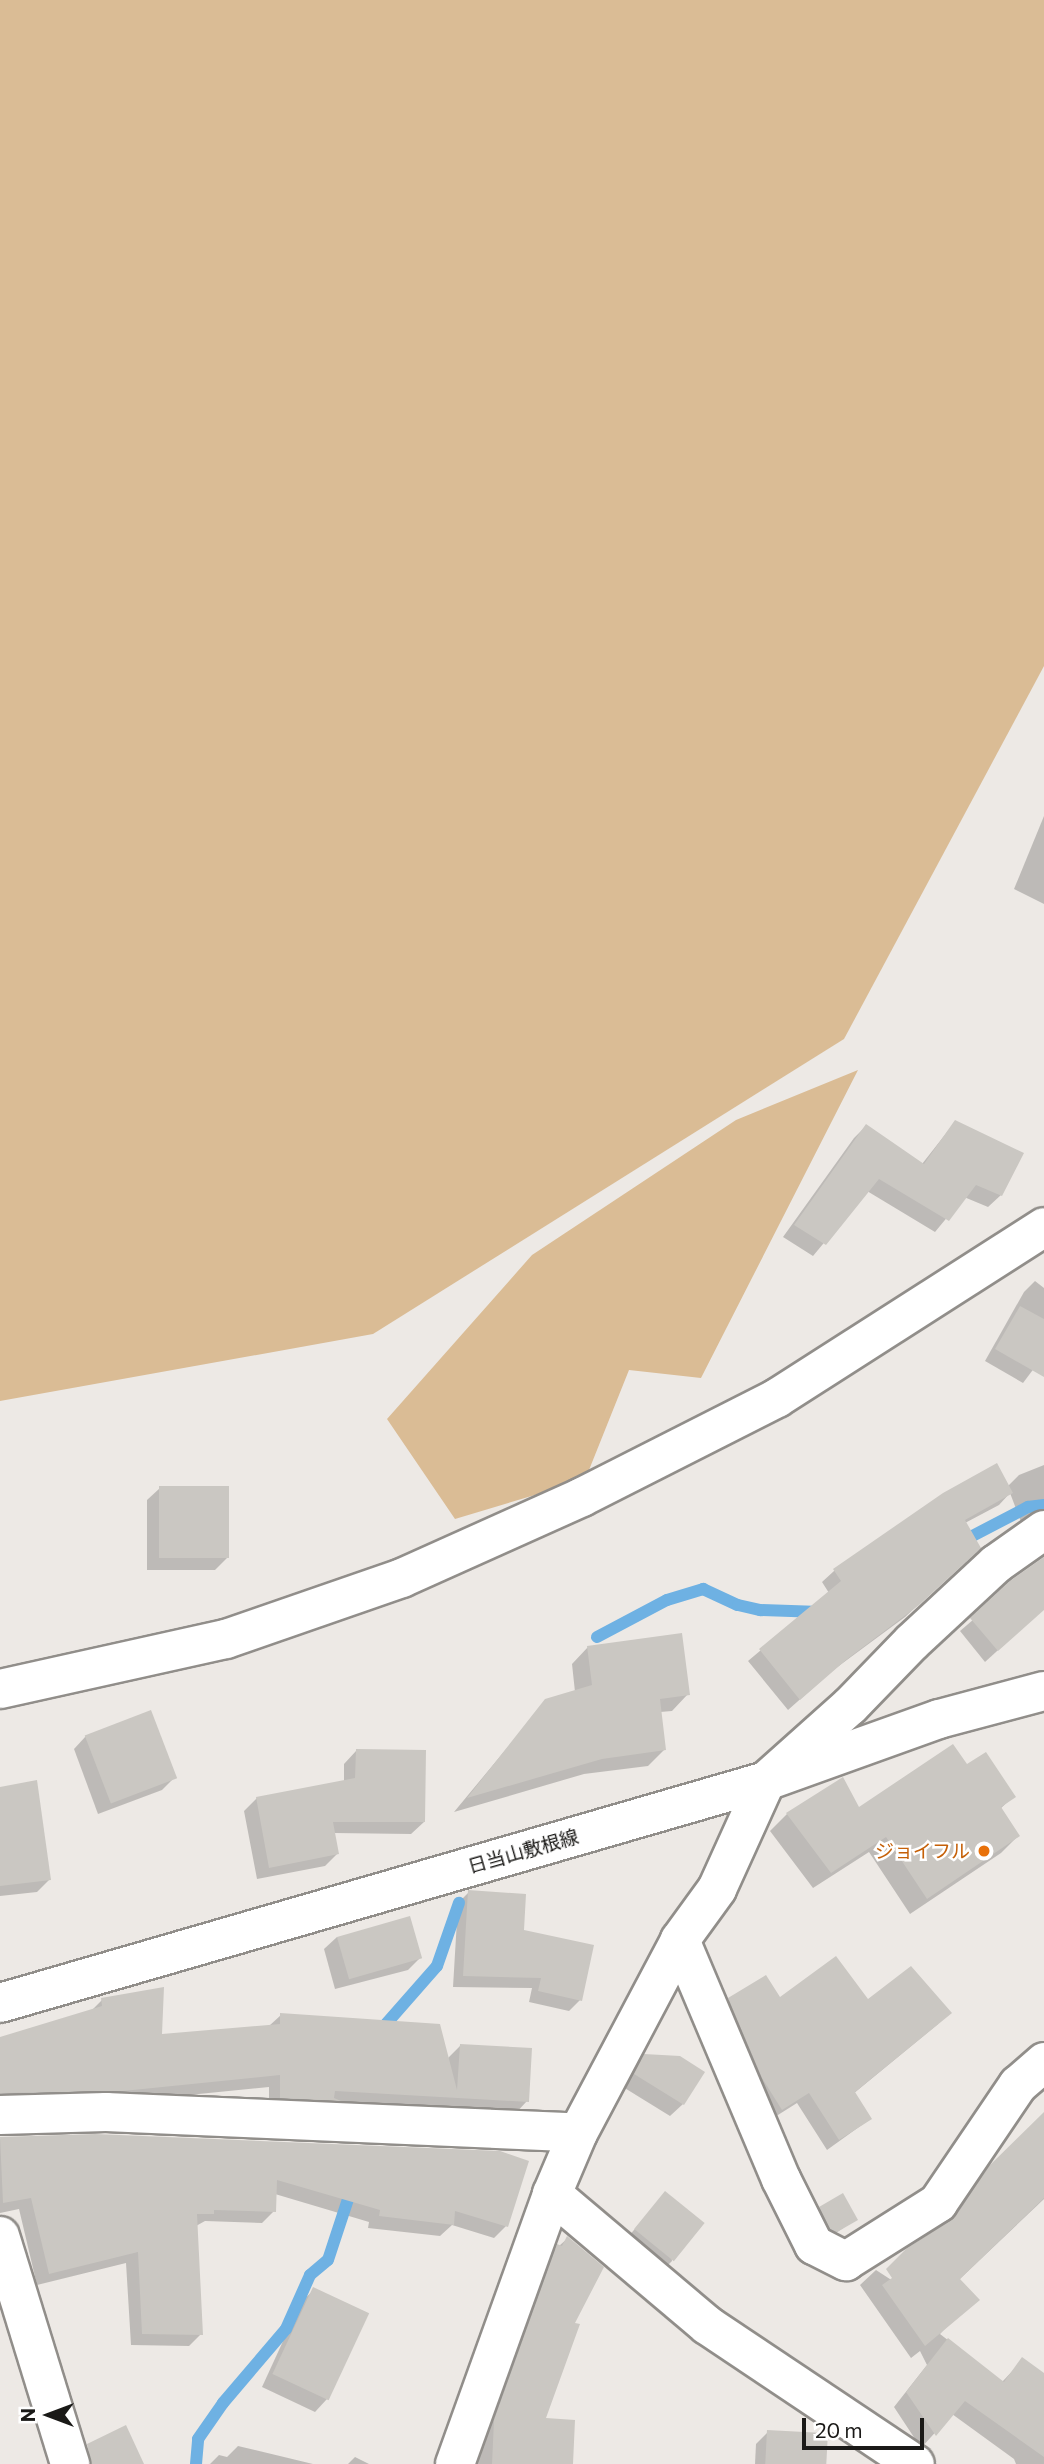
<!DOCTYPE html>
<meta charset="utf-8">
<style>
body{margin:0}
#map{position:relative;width:1044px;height:2464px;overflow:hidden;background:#ede9e5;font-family:Commissioner,"Noto Sans JP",sans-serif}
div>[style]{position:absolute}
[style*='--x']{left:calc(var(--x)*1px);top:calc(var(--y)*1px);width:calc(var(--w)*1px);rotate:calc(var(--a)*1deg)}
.green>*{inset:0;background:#dabc95}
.shadow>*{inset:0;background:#0003}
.stream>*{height:12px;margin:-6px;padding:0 6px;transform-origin:6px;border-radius:6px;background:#6eb1e3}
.building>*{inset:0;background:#cac7c2;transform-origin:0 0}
.roads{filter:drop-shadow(2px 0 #918e8a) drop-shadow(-2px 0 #918e8a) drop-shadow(0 2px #918e8a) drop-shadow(0 -2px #918e8a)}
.minor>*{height:38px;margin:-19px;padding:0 19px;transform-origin:19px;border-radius:19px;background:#fff}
.tertiary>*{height:38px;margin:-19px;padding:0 19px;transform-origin:19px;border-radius:19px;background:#fff}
.secondary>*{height:38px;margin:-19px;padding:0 19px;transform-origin:19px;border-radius:19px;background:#fff}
.dots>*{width:19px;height:19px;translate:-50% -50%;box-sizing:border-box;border:4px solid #fff;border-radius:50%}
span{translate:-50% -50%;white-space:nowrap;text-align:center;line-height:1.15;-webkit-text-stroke:5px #fff;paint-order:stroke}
.street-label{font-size:19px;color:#1a1917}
.food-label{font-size:19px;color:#c56008}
.right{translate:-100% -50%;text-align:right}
.north{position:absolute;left:14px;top:2380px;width:70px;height:70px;-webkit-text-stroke:5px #fff;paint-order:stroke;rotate:270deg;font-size:19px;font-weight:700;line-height:28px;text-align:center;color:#1a1917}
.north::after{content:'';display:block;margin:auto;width:24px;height:32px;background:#1a1917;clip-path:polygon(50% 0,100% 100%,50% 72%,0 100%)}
.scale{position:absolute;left:802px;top:2418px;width:122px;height:32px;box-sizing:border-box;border:4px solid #1a1917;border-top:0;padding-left:9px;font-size:21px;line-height:24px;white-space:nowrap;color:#1a1917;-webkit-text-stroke:5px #fff;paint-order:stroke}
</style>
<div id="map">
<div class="green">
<i style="clip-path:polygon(0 0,1044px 0,1044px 666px,844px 1039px,373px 1334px,0 1401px)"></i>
<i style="clip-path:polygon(858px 1070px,701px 1378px,629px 1370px,585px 1480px,455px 1519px,387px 1419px,532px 1255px,736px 1120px)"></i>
</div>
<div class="shadow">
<i style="clip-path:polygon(1044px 816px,1044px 904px,1014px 889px)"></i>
<i style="clip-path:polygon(955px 1122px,1001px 1195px,988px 1207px,964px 1197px,935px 1232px,867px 1191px,813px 1256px,783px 1237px,854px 1138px,866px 1126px,922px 1164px)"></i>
<i style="clip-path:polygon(1035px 1281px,1044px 1288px,1044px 1355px,1023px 1383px,985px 1361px,1024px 1292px)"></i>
<i style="clip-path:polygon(1044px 1465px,1044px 1524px,1030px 1519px,1021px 1522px,1010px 1493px,999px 1505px,965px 1523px,967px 1559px,905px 1617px,832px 1671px,788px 1710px,748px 1661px,829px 1593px,822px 1582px,834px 1571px,944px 1494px,1007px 1487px,1019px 1475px)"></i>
<i style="clip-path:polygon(160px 1488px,227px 1558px,215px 1570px,147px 1570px,147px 1500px)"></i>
<i style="clip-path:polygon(1044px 1559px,1044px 1601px,1029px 1622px,985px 1662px,960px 1631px)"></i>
<i style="clip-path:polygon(588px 1647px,688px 1694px,672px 1711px,660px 1712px,664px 1750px,648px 1766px,584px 1774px,454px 1812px,546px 1701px,575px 1692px,572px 1664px)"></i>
<i style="clip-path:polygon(86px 1736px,175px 1777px,162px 1790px,98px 1814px,74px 1749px)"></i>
<i style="clip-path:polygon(356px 1751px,424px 1822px,411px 1834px,333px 1833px,337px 1854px,325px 1866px,257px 1879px,244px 1811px,257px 1798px,344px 1782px,344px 1764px)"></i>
<i style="clip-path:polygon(967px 1767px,1013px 1797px,1000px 1809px,1018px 1836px,1001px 1853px,910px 1914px,869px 1852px,813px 1888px,770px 1831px,787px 1814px,842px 1779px,859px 1810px)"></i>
<i style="clip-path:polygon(0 1789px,49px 1880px,37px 1892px,0 1896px)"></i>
<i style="clip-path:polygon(469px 1892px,523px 1932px,580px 2000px,569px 2011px,529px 2002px,532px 1988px,453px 1987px,458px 1903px)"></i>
<i style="clip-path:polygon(337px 1937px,420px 1958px,408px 1970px,335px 1989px,324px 1949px)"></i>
<i style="clip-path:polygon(102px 2000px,160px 2036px,269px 2026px,281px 2015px,447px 2059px,460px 2046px,527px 2101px,515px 2114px,269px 2110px,269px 2087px,109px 2103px,0 2105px,0 2039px,91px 2011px)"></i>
<i style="clip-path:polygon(730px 2000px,868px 2001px,938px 2024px,853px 2094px,870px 2119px,827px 2150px,797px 2103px,770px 2120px,718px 2012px)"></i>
<i style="clip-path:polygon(645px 2056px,683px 2104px,670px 2116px,623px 2087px,632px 2069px)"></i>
<i style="clip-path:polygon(1044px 2113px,1044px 2199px,944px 2294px,949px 2223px,977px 2181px)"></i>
<i style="clip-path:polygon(0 2139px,500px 2153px,506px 2226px,494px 2238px,452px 2225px,440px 2236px,368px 2228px,369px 2222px,275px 2194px,274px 2211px,262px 2223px,205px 2221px,196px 2226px,201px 2334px,189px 2346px,131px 2345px,126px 2263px,37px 2285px,19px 2209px,0 2213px)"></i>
<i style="clip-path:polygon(665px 2193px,672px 2261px,660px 2273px,623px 2243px)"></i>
<i style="clip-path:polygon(820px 2208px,855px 2220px,830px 2237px,814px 2214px)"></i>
<i style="clip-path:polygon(568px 2238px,573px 2324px,543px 2420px,571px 2464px,478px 2464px,480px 2436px,542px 2261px)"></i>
<i style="clip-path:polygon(876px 2270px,953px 2320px,940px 2334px,1002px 2382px,1019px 2364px,1044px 2380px,1044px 2464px,1016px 2464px,1014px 2459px,952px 2414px,921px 2448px,894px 2407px,927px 2365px,920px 2351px,911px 2358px,860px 2285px)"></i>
<i style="clip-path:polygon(314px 2290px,327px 2399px,315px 2412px,262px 2387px,301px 2302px)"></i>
<i style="clip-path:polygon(768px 2432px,825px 2464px,755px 2464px,756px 2444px)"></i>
<i style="clip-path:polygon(238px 2446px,313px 2464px,210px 2464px,219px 2455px,227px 2457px)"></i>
<i style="clip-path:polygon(355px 2457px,369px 2464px,348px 2464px)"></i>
</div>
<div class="stream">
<i style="--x:959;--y:1543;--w:78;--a:-27.6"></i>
<i style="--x:1028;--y:1507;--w:16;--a:-7"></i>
<i style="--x:597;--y:1637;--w:79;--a:-27.9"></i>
<i style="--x:667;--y:1600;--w:38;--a:-17"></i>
<i style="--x:703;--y:1589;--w:38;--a:25"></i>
<i style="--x:738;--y:1605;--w:23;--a:13"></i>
<i style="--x:760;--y:1610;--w:60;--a:1.9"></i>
<i style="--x:384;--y:2033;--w:9;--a:-77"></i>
<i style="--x:386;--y:2024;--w:77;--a:-48.7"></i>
<i style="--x:437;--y:1966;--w:67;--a:-70.8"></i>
<i style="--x:196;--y:2464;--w:25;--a:-85"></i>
<i style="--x:198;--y:2439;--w:44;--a:-55.2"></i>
<i style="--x:223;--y:2403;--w:97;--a:-49.6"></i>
<i style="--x:286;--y:2329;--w:59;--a:-66"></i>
<i style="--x:310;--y:2275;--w:23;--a:-40"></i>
<i style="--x:328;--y:2260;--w:77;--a:-71.8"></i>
</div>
<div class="building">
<i style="clip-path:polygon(955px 1120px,1024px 1153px,1002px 1196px,976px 1185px,949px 1221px,879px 1179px,826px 1245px,794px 1225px,866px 1124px,924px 1164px)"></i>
<i style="clip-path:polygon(1020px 1306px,1044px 1319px,1044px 1377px,995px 1349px)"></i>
<i style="clip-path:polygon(997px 1463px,1013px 1493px,965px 1520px,981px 1548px,919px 1605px,846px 1660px,800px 1700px,759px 1649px,841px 1581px,833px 1569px,943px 1493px)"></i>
<i style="left:159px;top:1486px;width:70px;height:72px"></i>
<i style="clip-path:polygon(1044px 1557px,1044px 1610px,998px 1651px,970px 1618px,1010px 1581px)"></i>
<i style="clip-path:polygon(682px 1633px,690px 1695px,660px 1699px,666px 1750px,602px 1759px,467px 1798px,545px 1699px,592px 1685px,587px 1646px)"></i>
<i style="left:151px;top:1710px;width:73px;height:71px;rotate:69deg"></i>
<i style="clip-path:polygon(953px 1744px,967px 1764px,986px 1752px,1016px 1797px,1001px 1807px,1020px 1836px,927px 1899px,886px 1837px,831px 1873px,786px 1813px,843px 1777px,859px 1807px)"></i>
<i style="clip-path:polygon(356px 1749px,426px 1750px,425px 1822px,333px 1822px,339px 1854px,269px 1868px,256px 1797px,355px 1778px)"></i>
<i style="clip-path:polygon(37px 1780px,51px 1880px,0 1886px,0 1787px)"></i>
<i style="clip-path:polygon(468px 1890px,526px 1894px,524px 1930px,594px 1945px,582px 2001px,538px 1991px,541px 1978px,463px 1976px)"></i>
<i style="left:410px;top:1916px;width:44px;height:76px;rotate:74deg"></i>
<i style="clip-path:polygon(836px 1956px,868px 1999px,911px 1966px,952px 2013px,855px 2092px,872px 2119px,839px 2140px,809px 2093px,782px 2110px,762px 2078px,728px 1998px,766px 1975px,780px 1997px)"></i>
<i style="clip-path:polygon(164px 1987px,162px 2034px,280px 2024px,280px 2013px,440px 2024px,457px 2090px,460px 2044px,532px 2048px,529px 2102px,335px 2091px,334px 2098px,341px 2101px,280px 2098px,280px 2075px,123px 2091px,0 2093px,0 2037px,102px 2006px,101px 1998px)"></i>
<i style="clip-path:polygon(644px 2054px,680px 2056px,705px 2072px,684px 2105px,634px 2074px)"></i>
<i style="clip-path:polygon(1044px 2112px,1044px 2198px,960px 2279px,980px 2300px,925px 2346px,882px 2285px,892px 2278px,886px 2269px,906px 2249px,956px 2216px,989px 2166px)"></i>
<i style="clip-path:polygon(95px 2134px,500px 2151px,529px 2161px,508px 2227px,455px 2211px,454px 2225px,379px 2216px,380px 2210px,277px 2180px,276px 2212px,214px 2210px,214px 2214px,197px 2214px,203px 2335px,142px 2334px,138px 2252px,49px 2274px,31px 2198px,3px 2203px,0 2137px)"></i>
<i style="left:665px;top:2191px;width:51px;height:49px;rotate:39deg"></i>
<i style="clip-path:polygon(843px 2193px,858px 2220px,837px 2232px,830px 2229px,819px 2207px)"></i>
<i style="clip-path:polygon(567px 2236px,604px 2267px,575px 2323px,580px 2324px,546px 2418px,575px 2420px,573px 2464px,492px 2464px,494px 2420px,557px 2244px,562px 2246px)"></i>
<i style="left:313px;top:2287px;width:62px;height:96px;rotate:25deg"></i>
<i style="clip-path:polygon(948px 2338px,1004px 2382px,1022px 2357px,1044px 2373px,1044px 2457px,965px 2401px,936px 2436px,906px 2392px)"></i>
<i style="clip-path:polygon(126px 2425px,144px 2464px,91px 2464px,87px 2444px)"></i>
<i style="left:767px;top:2430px;width:61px;height:34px;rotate:3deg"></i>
</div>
<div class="roads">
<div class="minor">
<i style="--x:680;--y:1940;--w:259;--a:67.1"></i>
<i style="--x:781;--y:2179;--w:74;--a:63.4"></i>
<i style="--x:814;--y:2245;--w:36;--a:27"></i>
<i style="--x:846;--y:2261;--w:109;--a:-32.2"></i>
<i style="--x:938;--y:2203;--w:143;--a:-55.9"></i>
<i style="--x:1018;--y:2085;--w:35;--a:-41"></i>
<i style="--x:0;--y:2115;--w:106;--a:-1.6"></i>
<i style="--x:106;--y:2112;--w:472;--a:2.5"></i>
<i style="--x:552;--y:2194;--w:203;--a:40.2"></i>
<i style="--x:707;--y:2325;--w:250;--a:33.8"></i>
<i style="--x:0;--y:2236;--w:239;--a:72.9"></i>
<i style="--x:455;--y:2464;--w:287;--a:-70.2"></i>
<i style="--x:552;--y:2194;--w:66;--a:-66.9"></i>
<i style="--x:578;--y:2133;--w:218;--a:-62.1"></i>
<i style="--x:680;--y:1940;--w:63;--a:-54"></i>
<i style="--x:717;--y:1889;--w:119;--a:-65.6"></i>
<i style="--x:766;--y:1781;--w:113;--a:-41.8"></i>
<i style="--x:850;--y:1706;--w:89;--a:-45.9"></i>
<i style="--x:912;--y:1642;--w:115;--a:-42.9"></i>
<i style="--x:996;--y:1564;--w:59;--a:-35.3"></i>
</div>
<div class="tertiary">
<i style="--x:0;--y:1689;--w:231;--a:-12.5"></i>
<i style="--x:226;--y:1639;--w:186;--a:-19.1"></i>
<i style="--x:402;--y:1578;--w:197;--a:-24.2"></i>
<i style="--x:582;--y:1497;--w:219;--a:-26.9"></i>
<i style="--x:777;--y:1398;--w:317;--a:-32.6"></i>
</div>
<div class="secondary">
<i style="--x:0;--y:2003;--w:798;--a:-16.16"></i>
<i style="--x:766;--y:1781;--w:184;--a:-19.7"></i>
<i style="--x:939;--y:1719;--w:109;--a:-14.9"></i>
</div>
</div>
<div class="dots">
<i style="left:984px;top:1851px;background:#e8710a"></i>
</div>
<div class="street-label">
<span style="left:523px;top:1851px;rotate:-16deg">日当山敷根線</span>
</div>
<div class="food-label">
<span class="right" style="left:970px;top:1851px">ジョイフル</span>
</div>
<div class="north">N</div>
<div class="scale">20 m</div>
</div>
